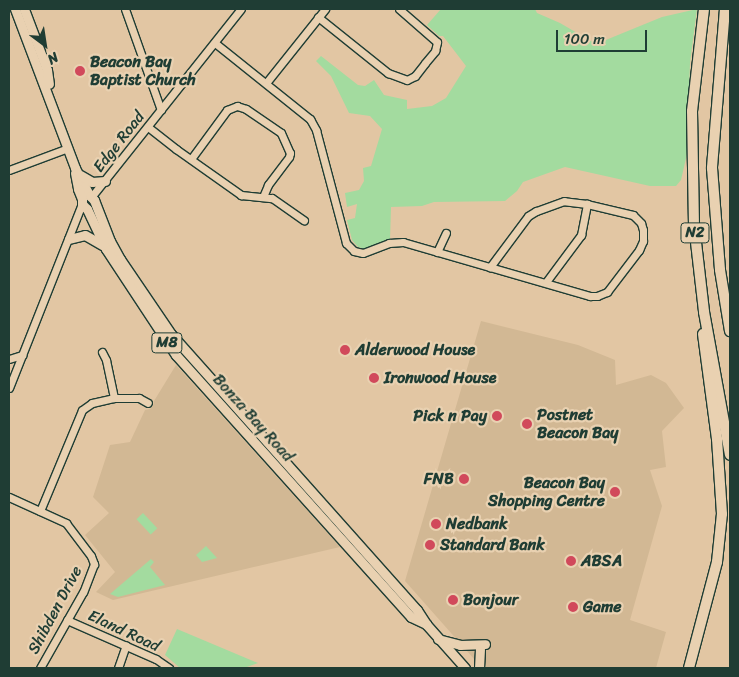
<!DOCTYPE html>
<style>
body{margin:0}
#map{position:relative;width:739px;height:677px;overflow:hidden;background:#e2c6a3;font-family:Sriracha,sans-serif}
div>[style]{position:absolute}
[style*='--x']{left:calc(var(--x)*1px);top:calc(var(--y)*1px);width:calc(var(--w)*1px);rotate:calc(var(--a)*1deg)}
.built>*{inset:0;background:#d2b894}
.green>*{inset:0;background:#a3db9f;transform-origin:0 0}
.roads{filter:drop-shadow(1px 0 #1f3d34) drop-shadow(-1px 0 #1f3d34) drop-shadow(0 1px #1f3d34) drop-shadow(0 -1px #1f3d34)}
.minor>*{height:7px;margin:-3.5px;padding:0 3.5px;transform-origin:3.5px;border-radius:3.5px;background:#e9d1b1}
.major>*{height:9px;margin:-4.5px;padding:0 4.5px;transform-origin:4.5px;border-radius:4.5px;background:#e9d1b1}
.highway>*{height:10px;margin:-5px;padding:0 5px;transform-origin:5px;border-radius:5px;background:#e9d1b1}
.dots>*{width:14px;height:14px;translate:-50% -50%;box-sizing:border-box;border:2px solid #e9d1b1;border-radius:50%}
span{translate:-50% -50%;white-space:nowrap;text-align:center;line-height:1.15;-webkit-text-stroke:4.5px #e9d1b1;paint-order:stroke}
.shield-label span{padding:1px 4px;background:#e9d1b1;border:1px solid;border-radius:4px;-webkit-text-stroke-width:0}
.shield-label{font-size:15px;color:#1f3d34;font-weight:700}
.poi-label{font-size:16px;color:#1f3d34;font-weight:700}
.left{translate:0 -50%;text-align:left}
.right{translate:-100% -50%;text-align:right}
.street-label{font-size:16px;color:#1f3d34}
.frame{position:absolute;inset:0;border:10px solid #1f3d34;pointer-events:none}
.north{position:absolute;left:20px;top:20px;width:50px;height:50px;-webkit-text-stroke:4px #e9d1b1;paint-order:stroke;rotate:149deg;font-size:14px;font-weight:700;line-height:20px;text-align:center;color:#1f3d34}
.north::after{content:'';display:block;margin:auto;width:18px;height:22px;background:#1f3d34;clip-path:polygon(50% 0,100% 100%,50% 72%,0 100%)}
.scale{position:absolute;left:556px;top:30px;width:91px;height:22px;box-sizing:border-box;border:2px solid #1f3d34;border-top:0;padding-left:6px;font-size:15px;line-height:18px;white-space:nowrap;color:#1f3d34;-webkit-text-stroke:4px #e9d1b1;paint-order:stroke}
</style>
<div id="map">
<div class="built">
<i style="clip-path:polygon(481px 321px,578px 345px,615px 360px,616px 385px,651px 375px,666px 383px,684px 408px,662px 431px,666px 467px,650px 470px,662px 506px,630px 620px,666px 632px,656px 668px,482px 668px,405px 581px)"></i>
<i style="clip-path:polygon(176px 365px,340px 547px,113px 600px,96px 592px,115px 572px,85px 535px,109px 513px,93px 497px,110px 445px,130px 442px,145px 410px,150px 409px,153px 406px,154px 401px)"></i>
</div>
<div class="green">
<i style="clip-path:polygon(441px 9px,535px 9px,537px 13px,560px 23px,596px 44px,662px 17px,697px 9px,690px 63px,687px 154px,681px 180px,676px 186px,650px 186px,565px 167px,523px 182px,517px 191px,505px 201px,434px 202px,422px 206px,391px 207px,390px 241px,365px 249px,358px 247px,352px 240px,347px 220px,355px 218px,357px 204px,347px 207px,345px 193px,359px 190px,364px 181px,363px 168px,371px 166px,382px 129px,370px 116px,349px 113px,331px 76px,316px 61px,321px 56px,358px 85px,365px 86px,374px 80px,384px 95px,407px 100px,407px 109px,432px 106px,446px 98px,466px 66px,443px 36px,439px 36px,427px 25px)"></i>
<i style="left:143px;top:513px;width:21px;height:9px;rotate:47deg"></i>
<i style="clip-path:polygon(206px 546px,217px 558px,202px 562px,196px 555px)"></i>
<i style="clip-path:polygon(151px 559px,154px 562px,150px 567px,165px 585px,118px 597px,110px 594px)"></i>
<i style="clip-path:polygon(177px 629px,258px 663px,244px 668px,180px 668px,165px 655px)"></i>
</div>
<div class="roads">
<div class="minor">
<i style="--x:125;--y:9;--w:107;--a:70.4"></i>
<i style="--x:318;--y:17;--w:90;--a:38.7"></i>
<i style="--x:388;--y:73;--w:20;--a:20"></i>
<i style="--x:407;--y:80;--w:9;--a:-27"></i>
<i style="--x:415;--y:76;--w:16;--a:-52"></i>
<i style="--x:425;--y:63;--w:16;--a:-50"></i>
<i style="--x:435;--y:51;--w:9;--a:-77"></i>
<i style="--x:437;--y:42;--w:50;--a:-139"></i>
<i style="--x:215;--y:43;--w:122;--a:38.7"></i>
<i style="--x:310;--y:119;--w:13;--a:61"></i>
<i style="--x:316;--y:130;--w:117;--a:75.1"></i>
<i style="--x:346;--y:243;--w:11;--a:45"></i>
<i style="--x:354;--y:251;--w:9;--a:13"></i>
<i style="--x:363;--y:253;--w:28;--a:-21"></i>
<i style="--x:389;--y:243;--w:14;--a:-4"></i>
<i style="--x:403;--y:242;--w:195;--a:16.1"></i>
<i style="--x:590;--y:296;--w:7;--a:0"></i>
<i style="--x:597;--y:296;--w:11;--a:-22"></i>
<i style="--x:607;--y:292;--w:53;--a:-52.7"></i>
<i style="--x:639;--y:250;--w:10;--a:-66"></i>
<i style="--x:643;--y:241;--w:11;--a:-90"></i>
<i style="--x:643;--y:230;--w:7;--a:-106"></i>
<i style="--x:641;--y:223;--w:11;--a:-135"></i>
<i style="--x:633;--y:215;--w:47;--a:-166.6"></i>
<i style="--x:587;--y:204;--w:23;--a:-173"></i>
<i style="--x:564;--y:201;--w:30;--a:160"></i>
<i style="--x:536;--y:211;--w:9;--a:148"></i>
<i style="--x:528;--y:216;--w:64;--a:126.7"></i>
<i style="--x:266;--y:83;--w:95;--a:-51.4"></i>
<i style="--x:148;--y:127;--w:36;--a:38"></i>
<i style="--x:176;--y:149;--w:80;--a:35.3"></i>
<i style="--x:241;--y:195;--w:31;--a:6"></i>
<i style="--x:272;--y:198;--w:39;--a:35"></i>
<i style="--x:191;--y:159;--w:61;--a:-53.7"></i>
<i style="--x:227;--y:110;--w:11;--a:-22"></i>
<i style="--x:237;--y:106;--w:9;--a:18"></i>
<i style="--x:246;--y:109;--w:42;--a:34.4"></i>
<i style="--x:281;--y:133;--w:22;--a:66"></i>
<i style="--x:290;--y:153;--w:4;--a:104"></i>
<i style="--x:289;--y:157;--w:35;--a:127"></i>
<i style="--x:268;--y:185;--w:13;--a:113"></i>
<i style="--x:9;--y:170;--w:63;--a:-20.4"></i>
<i style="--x:92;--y:196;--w:239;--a:-51.5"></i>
<i style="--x:437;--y:252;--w:21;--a:-65"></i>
<i style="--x:546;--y:282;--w:59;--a:-53.3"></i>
<i style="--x:581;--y:235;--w:32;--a:-79"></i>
<i style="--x:102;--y:352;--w:9;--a:63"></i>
<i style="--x:106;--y:360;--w:39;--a:78"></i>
<i style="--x:9;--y:359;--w:14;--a:-17"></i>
<i style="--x:9;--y:388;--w:198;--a:-68.4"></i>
<i style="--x:9;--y:497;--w:63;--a:24.5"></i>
<i style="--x:66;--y:523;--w:41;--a:52.9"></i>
<i style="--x:91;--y:556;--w:9;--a:69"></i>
<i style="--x:94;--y:564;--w:30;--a:111"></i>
<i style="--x:83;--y:592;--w:87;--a:119.5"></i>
<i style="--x:40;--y:511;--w:109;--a:-67.4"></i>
<i style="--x:82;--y:410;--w:12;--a:-35"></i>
<i style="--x:92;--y:403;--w:23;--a:-13"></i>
<i style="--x:114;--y:398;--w:25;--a:0"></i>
<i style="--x:139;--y:398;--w:10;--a:29"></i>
<i style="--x:67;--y:620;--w:97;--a:23.7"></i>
<i style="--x:156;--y:659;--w:16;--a:35"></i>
<i style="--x:118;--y:668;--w:24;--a:-71"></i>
</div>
<div class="major">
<i style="--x:15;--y:9;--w:170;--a:69.3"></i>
<i style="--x:75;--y:168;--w:32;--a:62"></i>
<i style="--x:90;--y:196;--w:6;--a:45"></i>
<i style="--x:94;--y:200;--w:44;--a:68.7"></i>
<i style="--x:110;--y:241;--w:21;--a:61"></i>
<i style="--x:120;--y:259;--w:91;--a:55.8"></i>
<i style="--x:171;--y:334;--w:370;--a:48.3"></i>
<i style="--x:417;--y:610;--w:17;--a:57"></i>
<i style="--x:426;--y:624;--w:59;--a:48.4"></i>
<i style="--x:24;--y:9;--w:65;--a:69.3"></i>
<i style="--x:47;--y:70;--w:14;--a:82"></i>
<i style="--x:75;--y:173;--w:16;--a:79"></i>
<i style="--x:78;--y:189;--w:11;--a:68"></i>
<i style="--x:82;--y:199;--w:5;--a:90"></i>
<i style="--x:82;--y:204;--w:7;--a:45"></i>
<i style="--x:87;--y:209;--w:44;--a:64.6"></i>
<i style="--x:106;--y:249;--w:127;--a:56.6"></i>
<i style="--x:176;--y:355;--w:352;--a:48.1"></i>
<i style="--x:411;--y:617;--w:17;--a:25"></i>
<i style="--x:80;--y:175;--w:14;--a:30"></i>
<i style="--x:92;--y:182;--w:13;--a:-4"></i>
<i style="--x:69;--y:239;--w:16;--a:-14"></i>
<i style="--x:85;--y:235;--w:20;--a:30"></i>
<i style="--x:438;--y:639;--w:23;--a:15"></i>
<i style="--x:460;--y:645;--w:25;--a:-2"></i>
<i style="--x:479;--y:668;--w:19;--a:-87"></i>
</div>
<div class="highway">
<i style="--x:704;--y:9;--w:103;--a:96.7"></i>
<i style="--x:692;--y:111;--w:114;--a:89"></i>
<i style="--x:694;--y:225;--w:88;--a:83.4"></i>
<i style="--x:704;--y:312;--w:145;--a:79.7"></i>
<i style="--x:725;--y:9;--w:160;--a:94.7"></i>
<i style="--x:712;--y:168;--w:102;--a:85.5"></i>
<i style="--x:720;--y:270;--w:62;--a:80.7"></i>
<i style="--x:689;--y:668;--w:110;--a:-75.2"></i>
<i style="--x:717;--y:562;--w:48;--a:-84.1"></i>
<i style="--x:722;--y:514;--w:75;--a:-93.8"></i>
<i style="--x:717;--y:439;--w:106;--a:-97.6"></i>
</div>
</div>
<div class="dots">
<i style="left:80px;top:71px;background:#d1495b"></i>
<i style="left:345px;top:350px;background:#d1495b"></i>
<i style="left:374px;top:378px;background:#d1495b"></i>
<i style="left:497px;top:416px;background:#d1495b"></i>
<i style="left:527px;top:424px;background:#d1495b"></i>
<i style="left:464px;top:479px;background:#d1495b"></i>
<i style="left:615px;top:492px;background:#d1495b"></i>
<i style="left:436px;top:524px;background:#d1495b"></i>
<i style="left:430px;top:545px;background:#d1495b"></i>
<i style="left:571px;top:561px;background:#d1495b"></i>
<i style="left:453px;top:600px;background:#d1495b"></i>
<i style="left:573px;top:607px;background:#d1495b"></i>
</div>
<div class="shield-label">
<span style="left:695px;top:233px">N2</span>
<span style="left:167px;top:343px">M8</span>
</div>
<div class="poi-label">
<span class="left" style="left:90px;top:71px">Beacon Bay<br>Baptist Church</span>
<span class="left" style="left:355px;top:350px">Alderwood House</span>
<span class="left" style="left:384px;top:378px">Ironwood House</span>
<span class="left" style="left:537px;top:424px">Postnet<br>Beacon Bay</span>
<span class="right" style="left:487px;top:416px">Pick n Pay</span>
<span class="right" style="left:454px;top:479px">FNB</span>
<span class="right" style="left:605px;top:492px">Beacon Bay<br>Shopping Centre</span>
<span class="left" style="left:446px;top:524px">Nedbank</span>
<span class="left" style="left:440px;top:545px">Standard Bank</span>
<span class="left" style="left:581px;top:561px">ABSA</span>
<span class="left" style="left:463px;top:600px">Bonjour</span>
<span class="left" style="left:583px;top:607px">Game</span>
</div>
<div class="street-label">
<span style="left:119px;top:142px;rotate:-52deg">Edge Road</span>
<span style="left:253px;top:418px;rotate:48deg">Bonza Bay Road</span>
<span style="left:55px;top:610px;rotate:-62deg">Shibden Drive</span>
<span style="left:124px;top:631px;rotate:25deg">Eland Road</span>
</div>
<div class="frame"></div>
<div class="north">N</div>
<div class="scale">100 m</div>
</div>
